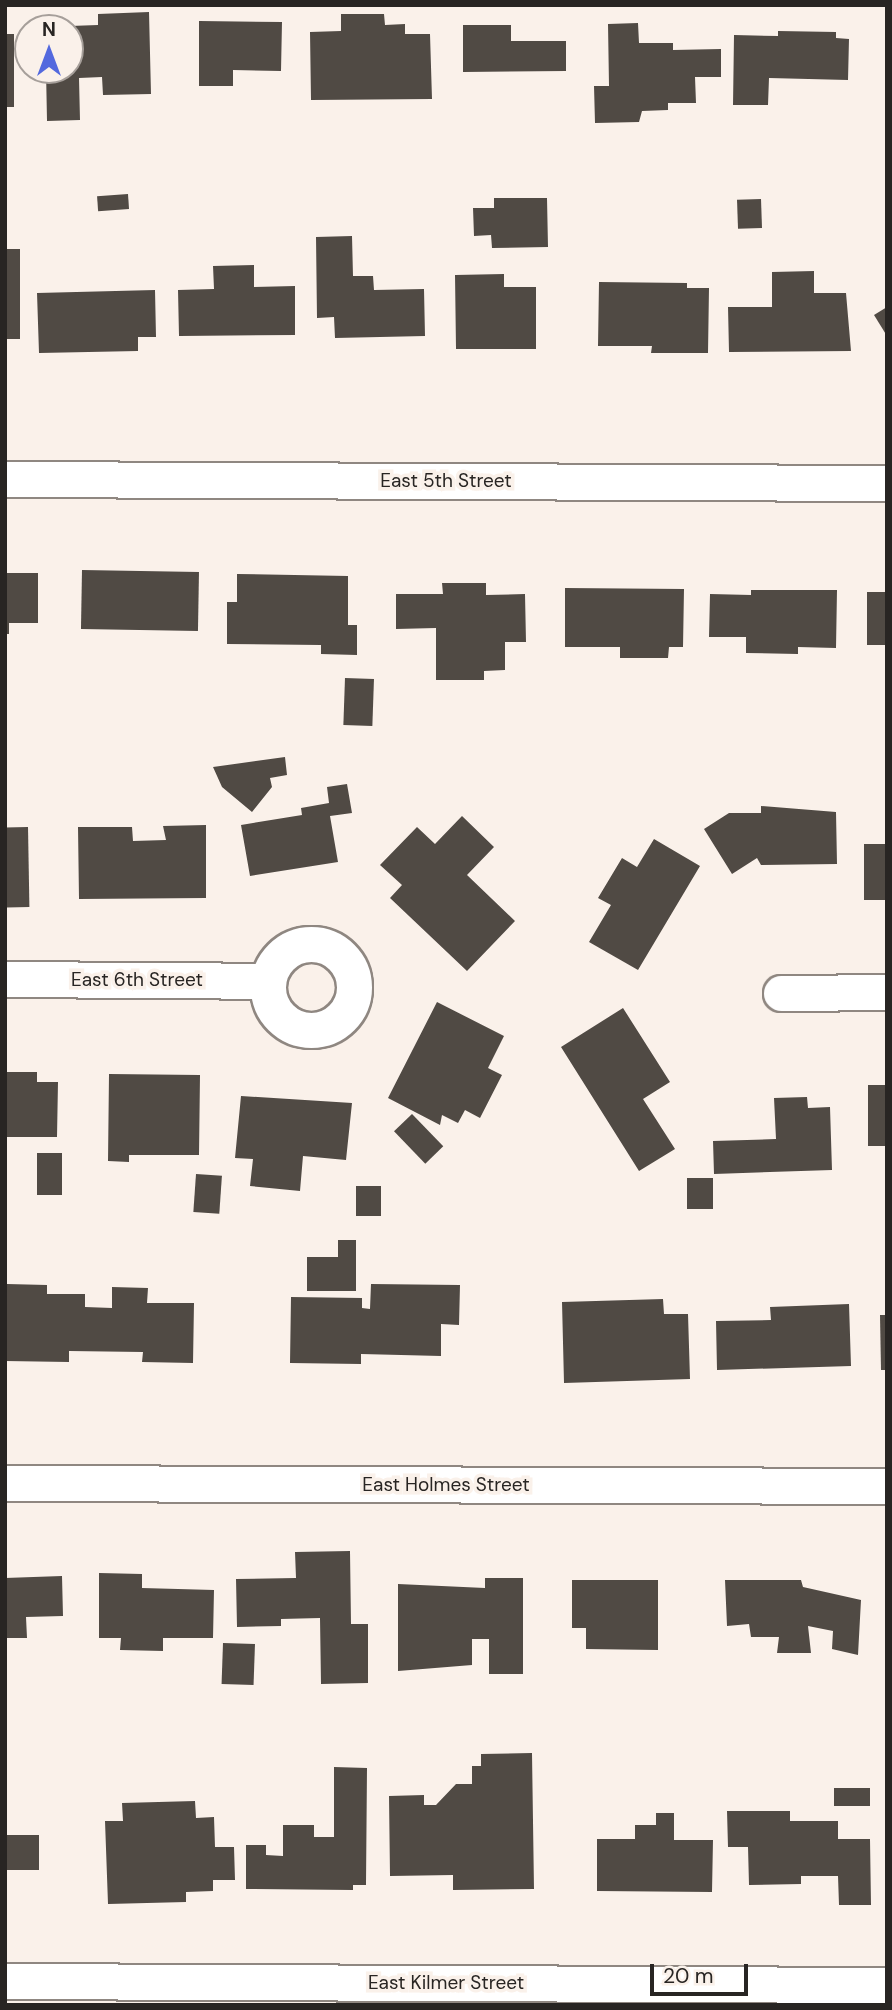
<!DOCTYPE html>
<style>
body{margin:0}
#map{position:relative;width:892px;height:2010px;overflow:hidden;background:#faf1ea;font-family:"DM Sans",sans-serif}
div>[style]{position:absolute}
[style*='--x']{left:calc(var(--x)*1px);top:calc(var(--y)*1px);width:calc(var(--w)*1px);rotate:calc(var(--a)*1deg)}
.building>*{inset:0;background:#504a44;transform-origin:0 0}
.roads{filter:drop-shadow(2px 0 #8f8781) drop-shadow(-2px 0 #8f8781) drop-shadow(0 2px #8f8781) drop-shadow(0 -2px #8f8781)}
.minor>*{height:35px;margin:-17.5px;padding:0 17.5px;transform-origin:17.5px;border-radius:17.5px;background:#fff}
.minor>.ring{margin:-17.5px;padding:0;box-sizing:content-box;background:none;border:35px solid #fff;border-radius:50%}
span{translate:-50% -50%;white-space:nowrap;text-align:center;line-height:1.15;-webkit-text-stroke:7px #faf1ea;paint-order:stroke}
.street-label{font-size:19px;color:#282523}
.frame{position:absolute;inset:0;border:7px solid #282523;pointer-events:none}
.north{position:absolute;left:14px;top:14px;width:70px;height:70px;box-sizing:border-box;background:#faf1ea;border:2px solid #a69f9a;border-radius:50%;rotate:0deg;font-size:19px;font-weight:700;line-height:28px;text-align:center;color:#282523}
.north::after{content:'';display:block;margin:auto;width:24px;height:32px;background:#5369de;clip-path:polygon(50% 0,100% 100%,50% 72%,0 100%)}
.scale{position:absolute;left:650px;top:1964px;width:98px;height:32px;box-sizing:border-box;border:4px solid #282523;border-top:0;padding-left:9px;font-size:21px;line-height:24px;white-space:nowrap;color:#282523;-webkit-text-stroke:5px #faf1ea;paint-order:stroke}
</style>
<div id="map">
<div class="building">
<i style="clip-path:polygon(149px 12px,151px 94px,103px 95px,102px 77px,79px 78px,80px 120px,47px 121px,46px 70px,70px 70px,70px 26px,98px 25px,98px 14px)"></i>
<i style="clip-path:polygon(341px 14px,384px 14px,385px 25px,405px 24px,405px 34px,430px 34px,432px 99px,311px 100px,310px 32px,341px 31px)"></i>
<i style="clip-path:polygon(199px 21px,282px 22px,281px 71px,233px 70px,233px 86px,199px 86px)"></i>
<i style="clip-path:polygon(638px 23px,639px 43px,673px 43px,673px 50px,721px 49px,721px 77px,695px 77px,696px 103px,668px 103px,668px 110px,642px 111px,639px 122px,595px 123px,594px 86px,609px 86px,608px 24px)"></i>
<i style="clip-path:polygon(463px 25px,511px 25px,511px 41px,566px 41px,566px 71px,463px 72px)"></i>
<i style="clip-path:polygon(778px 31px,836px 32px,836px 38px,849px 39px,848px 80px,769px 78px,768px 105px,733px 105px,734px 35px,778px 36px)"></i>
<i style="left:5px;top:34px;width:9px;height:73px"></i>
<i style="left:128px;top:194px;width:15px;height:31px;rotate:86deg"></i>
<i style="clip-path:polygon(494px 198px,547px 198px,548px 247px,492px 248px,491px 235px,474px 236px,473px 208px,494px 208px)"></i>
<i style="left:761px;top:199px;width:29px;height:24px;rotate:88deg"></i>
<i style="clip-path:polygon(352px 236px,353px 276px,373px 276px,374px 290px,424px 289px,425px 336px,335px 338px,334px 317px,317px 318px,316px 237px)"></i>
<i style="left:5px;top:249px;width:15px;height:90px"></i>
<i style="clip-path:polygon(254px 265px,254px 287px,295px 286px,295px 335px,179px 336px,178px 290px,214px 289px,213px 266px)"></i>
<i style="clip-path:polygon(814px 271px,814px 293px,846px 293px,851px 351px,729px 352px,728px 307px,772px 307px,772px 272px)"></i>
<i style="clip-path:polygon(504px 274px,504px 287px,536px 287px,536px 349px,456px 349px,455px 275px)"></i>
<i style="clip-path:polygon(599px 282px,687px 283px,687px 288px,709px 288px,708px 353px,651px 353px,652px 346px,598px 346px)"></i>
<i style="clip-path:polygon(155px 290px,156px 337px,138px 337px,138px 351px,39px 353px,37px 293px)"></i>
<i style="clip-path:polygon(887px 307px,887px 336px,874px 315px)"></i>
<i style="left:82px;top:570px;width:117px;height:59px;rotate:1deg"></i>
<i style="clip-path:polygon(5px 573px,38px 573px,38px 623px,9px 623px,9px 634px,5px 634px)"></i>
<i style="clip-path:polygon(237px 574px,348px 576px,348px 625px,357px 625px,357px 655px,321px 654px,321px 645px,227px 644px,227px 602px,237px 602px)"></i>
<i style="clip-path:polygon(442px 583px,486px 583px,486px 595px,525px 594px,526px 642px,505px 642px,505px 670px,484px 671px,484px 680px,436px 680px,436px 628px,396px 629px,396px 594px,443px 594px)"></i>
<i style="clip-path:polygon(565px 588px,684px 589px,683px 647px,669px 647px,668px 658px,620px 658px,620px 647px,565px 647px)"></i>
<i style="clip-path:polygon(751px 590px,837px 590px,836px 648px,798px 647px,798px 654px,746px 653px,746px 637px,709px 637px,710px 594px,751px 595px)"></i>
<i style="left:867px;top:592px;width:20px;height:53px"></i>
<i style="left:345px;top:678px;width:29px;height:47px;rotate:2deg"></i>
<i style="clip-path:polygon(285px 757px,287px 775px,270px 778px,272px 787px,252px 812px,222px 787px,213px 767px)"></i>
<i style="clip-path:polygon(347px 784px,352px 813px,330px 816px,338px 862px,250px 876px,241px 825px,302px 815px,301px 808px,329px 803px,327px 787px)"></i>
<i style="clip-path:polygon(761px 806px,836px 812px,837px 864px,761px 865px,757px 858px,732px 874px,704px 829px,729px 813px,761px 813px)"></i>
<i style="clip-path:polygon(462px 816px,494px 847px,467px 875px,515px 921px,467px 971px,390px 898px,402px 885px,380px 865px,417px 827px,435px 844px)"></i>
<i style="clip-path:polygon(206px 825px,206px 898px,79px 899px,78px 827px,132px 827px,133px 841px,166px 840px,163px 826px)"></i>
<i style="left:28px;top:827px;width:80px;height:23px;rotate:89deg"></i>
<i style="clip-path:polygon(654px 839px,700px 866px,638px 970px,589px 942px,611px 905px,598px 898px,622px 858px,637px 867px)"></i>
<i style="left:864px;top:844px;width:23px;height:56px"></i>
<i style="clip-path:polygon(437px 1002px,504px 1036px,488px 1068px,502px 1075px,480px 1118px,465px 1110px,458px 1123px,442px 1115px,440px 1125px,388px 1098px)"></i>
<i style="clip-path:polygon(623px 1008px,670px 1082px,643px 1099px,675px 1149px,639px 1171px,561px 1047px)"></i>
<i style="clip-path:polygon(5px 1072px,37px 1072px,37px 1082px,58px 1082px,57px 1137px,5px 1137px)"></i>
<i style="clip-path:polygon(109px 1074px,200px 1075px,199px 1155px,129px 1155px,129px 1162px,108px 1161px)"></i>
<i style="left:868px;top:1085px;width:19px;height:61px"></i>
<i style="clip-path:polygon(241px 1096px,352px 1103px,346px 1160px,303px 1156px,300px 1191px,250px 1186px,253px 1159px,235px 1158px)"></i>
<i style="clip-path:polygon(807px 1097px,808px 1108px,830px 1107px,832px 1170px,714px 1174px,713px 1141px,776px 1139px,774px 1098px)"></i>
<i style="left:412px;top:1114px;width:45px;height:25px;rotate:46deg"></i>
<i style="left:37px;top:1153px;width:25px;height:42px"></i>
<i style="left:196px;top:1174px;width:26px;height:38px;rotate:4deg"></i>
<i style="left:687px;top:1178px;width:26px;height:31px"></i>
<i style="left:356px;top:1186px;width:25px;height:30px"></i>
<i style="clip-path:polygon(338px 1240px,356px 1240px,356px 1291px,307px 1291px,307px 1257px,338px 1257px)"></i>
<i style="clip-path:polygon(7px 1284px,47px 1285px,47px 1294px,85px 1294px,85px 1307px,112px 1308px,112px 1287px,148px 1288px,147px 1303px,194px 1303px,193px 1363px,142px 1362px,143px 1352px,69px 1351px,69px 1362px,5px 1361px)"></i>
<i style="clip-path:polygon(371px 1284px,460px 1285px,459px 1325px,441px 1324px,441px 1356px,361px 1354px,361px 1364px,290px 1363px,291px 1297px,362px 1298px,362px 1308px,370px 1309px)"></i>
<i style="clip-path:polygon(663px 1299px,664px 1314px,688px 1314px,690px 1379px,564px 1383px,562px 1302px)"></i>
<i style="clip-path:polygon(849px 1304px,851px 1366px,717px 1370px,716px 1321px,771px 1320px,770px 1307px)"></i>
<i style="clip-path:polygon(880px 1315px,887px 1315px,887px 1370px,881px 1370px)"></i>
<i style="clip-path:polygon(350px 1551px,351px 1624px,368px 1624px,368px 1683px,321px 1684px,320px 1618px,281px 1619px,281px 1626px,237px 1627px,236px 1579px,296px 1578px,295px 1552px)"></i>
<i style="clip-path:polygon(99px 1573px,142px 1574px,142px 1588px,214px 1590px,213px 1638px,163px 1638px,163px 1651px,120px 1650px,121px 1638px,99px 1638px)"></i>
<i style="clip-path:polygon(62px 1576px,63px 1616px,26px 1617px,27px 1638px,5px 1638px,5px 1578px)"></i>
<i style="clip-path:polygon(485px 1578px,523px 1578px,523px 1674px,489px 1674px,489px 1639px,472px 1639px,472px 1665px,398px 1671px,398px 1584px,485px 1588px)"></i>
<i style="clip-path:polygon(572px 1580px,658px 1580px,658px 1650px,586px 1649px,586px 1628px,572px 1628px)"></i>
<i style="clip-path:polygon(725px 1580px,801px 1580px,803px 1587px,861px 1600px,858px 1655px,832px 1649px,833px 1631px,808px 1626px,811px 1653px,777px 1653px,779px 1637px,751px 1637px,749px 1624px,727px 1626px)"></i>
<i style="left:223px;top:1643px;width:32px;height:41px;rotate:2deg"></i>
<i style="clip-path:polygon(532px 1753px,534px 1889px,453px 1890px,453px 1875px,390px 1876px,389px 1796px,424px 1795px,424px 1805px,436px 1805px,456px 1784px,472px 1784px,472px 1766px,481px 1766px,481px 1754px)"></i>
<i style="clip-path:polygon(334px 1767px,367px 1768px,366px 1885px,353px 1885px,353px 1890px,246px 1889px,246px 1845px,266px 1845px,266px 1855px,283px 1856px,283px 1825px,314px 1825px,314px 1837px,334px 1837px)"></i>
<i style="left:834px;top:1788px;width:36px;height:18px"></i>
<i style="clip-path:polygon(195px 1801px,196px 1818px,214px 1817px,215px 1847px,234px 1847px,235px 1880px,213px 1880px,213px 1891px,186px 1892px,186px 1902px,108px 1904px,105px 1821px,123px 1821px,122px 1803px)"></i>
<i style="clip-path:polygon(727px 1811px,790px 1811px,790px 1821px,838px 1821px,838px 1839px,870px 1839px,871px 1905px,839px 1905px,838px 1876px,801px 1876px,801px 1884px,749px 1885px,748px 1847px,728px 1847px)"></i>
<i style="clip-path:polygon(656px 1813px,674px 1813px,674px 1840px,713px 1840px,712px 1892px,597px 1891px,597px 1839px,635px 1839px,635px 1825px,656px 1825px)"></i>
<i style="left:5px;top:1835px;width:34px;height:35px"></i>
</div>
<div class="roads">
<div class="minor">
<i style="--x:5;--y:479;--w:882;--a:0.26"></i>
<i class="ring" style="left:268px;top:944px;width:51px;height:51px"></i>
<i style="--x:5;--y:979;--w:263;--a:0.4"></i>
<i style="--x:781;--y:993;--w:106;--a:-0.5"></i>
<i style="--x:5;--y:1483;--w:882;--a:0.19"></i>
<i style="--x:5;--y:1981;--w:882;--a:0.26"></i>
</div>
</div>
<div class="street-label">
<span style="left:446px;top:481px">East 5th Street</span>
<span style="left:137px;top:980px">East 6th Street</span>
<span style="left:446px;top:1485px">East Holmes Street</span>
<span style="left:446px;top:1983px">East Kilmer Street</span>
</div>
<div class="frame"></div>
<div class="north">N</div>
<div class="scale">20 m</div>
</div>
